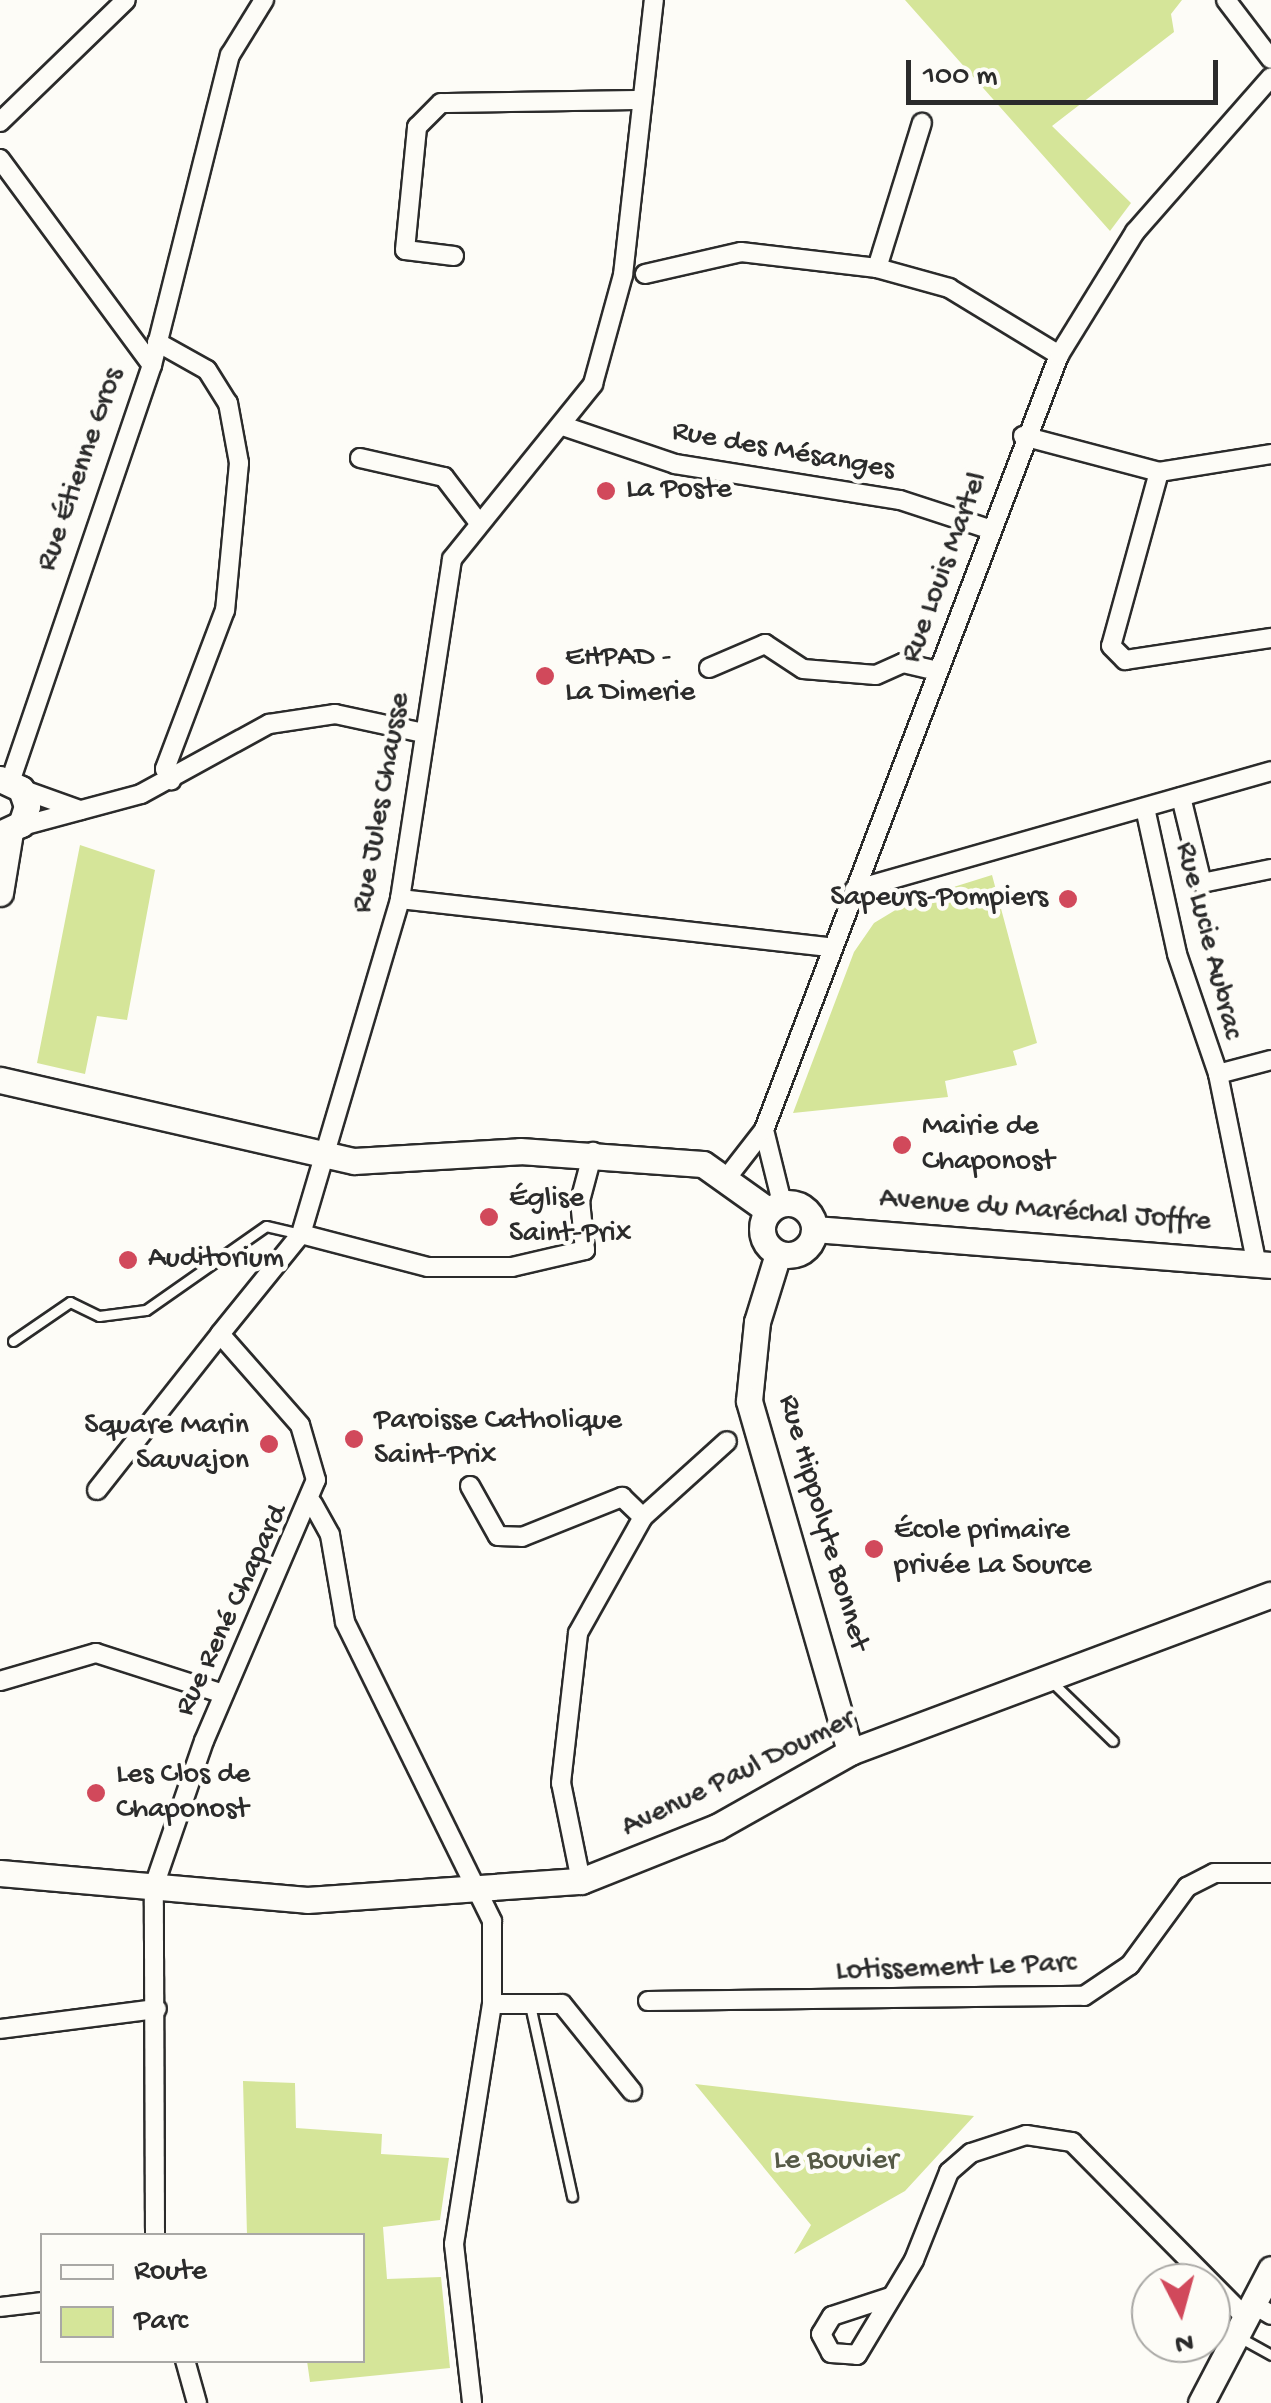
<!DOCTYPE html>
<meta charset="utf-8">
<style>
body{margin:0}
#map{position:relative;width:1271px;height:2403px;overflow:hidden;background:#fdfcf7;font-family:"Gochi Hand",sans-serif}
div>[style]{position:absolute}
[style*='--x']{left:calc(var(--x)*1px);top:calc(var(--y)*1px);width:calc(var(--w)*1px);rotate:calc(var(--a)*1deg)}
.green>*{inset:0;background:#d5e599}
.roads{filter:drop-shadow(2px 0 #2b2b2b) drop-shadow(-2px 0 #2b2b2b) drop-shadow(0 2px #2b2b2b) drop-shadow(0 -2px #2b2b2b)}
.lane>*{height:9px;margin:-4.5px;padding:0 4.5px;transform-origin:4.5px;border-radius:4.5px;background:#fdfcf7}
.street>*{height:18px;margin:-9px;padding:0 9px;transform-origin:9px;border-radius:9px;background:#fdfcf7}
.secondary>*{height:25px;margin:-12.5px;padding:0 12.5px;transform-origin:12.5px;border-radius:12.5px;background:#fdfcf7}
.secondary>.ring{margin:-12.5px;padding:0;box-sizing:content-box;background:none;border:25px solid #fdfcf7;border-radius:50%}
.dots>*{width:28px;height:28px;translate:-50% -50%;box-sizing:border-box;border:5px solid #fdfcf7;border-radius:50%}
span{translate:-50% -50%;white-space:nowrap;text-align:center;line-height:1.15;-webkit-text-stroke:9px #fdfcf7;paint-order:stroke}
.street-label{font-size:30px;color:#2b2b2b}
.poi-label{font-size:30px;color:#2b2b2b}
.left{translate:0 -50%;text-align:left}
.right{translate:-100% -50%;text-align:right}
.park-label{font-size:30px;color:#565a46}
.legend{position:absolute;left:40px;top:2233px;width:325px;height:130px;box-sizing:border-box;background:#fdfcf7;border:2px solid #a9a8a5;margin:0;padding:12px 18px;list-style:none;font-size:30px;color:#2b2b2b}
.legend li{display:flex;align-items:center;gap:20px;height:50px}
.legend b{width:50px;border:2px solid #a9a8a5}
.north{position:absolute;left:1131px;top:2263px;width:100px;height:100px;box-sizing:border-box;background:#fdfcf7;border:2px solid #a9a8a5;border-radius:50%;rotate:174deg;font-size:28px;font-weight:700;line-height:40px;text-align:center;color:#2b2b2b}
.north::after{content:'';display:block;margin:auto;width:35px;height:45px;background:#d1495b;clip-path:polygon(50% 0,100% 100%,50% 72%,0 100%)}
.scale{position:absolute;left:906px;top:60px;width:312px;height:45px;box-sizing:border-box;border:5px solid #2b2b2b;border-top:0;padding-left:12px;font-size:30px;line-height:35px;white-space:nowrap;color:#2b2b2b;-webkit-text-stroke:8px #fdfcf7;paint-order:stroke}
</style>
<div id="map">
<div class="green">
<i style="clip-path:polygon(905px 0,1182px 0,1171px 14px,1174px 32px,1052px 126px,1131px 203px,1110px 231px)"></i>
<i style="clip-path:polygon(80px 845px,155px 870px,127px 1020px,97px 1016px,85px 1074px,37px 1063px)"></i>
<i style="clip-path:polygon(992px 875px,1037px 1043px,1013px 1051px,1017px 1065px,945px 1081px,948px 1097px,793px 1113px,854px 952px,874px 923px,912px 900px)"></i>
<i style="clip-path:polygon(243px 2081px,295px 2083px,296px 2128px,382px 2134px,381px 2154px,449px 2158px,440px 2220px,383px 2227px,387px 2279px,441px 2277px,450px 2368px,310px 2382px,307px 2361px,362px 2360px,362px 2236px,247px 2235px)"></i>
<i style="clip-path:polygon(695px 2084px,974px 2116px,905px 2191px,794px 2254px,811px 2225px)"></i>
</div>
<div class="roads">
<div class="lane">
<i style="--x:13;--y:1341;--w:69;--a:-34.4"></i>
<i style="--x:70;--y:1302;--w:32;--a:26"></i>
<i style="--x:99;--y:1316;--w:47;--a:-7.3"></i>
<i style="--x:146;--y:1310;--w:146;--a:-35"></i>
<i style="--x:266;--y:1226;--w:36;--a:13"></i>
<i style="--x:1051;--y:1681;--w:86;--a:44.1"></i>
<i style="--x:530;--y:2005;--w:196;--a:77.6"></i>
<i style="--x:1239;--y:2337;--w:37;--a:29"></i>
</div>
<div class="street">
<i style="--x:1226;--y:0;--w:74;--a:52.7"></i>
<i style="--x:0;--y:122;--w:175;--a:-44.1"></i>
<i style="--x:0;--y:159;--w:256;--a:53.6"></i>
<i style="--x:454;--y:256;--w:49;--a:-173"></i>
<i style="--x:405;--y:250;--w:124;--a:-84.4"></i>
<i style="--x:417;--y:127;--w:34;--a:-45"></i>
<i style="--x:441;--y:103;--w:201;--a:-0.9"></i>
<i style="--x:877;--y:268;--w:152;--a:-72.8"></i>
<i style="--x:645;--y:274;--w:98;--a:-12.9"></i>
<i style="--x:741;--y:252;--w:137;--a:6.7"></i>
<i style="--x:877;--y:268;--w:75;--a:15.5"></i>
<i style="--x:949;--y:288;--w:129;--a:31.3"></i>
<i style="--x:157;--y:342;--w:57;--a:29.2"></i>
<i style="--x:207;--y:370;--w:39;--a:58"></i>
<i style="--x:228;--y:403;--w:61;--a:79.6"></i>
<i style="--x:239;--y:463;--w:148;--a:95.4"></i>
<i style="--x:225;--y:610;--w:170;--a:110.7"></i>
<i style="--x:165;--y:769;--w:13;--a:61"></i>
<i style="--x:566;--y:427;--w:115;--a:18.7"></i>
<i style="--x:675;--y:464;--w:228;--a:9.1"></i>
<i style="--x:900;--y:500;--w:97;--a:18.1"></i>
<i style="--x:1023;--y:436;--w:141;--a:14.8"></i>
<i style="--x:1159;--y:472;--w:113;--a:-9.1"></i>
<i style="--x:360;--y:458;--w:86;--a:12.7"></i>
<i style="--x:444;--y:477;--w:58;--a:52.7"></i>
<i style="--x:1159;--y:472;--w:180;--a:105.4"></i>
<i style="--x:1111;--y:646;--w:20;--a:45"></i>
<i style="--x:1125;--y:660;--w:148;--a:-8.6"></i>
<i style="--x:709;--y:668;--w:61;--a:-23.2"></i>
<i style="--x:765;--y:644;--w:45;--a:33.3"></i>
<i style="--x:803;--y:669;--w:73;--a:4.7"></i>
<i style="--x:876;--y:675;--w:30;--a:-24"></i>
<i style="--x:903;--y:663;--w:35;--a:13"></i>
<i style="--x:10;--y:782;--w:441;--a:-71.2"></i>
<i style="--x:152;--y:365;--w:320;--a:-75.9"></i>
<i style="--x:230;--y:55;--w:65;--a:-58.3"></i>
<i style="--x:21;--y:789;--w:63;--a:19.6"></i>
<i style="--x:1181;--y:797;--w:89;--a:76.3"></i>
<i style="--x:1202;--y:883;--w:70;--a:-11.5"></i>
<i style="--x:1145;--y:808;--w:149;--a:77.6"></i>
<i style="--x:1177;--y:954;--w:127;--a:71.1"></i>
<i style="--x:1218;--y:1074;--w:191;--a:78.5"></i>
<i style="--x:18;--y:827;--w:127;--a:-15"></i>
<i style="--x:141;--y:794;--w:146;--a:-28.7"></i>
<i style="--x:269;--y:724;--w:67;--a:-8.6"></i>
<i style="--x:335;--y:714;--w:91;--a:12.1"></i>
<i style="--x:854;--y:890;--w:434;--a:-15.9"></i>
<i style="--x:400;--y:899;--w:434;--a:6.4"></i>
<i style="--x:1218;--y:1074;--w:55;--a:-14.8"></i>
<i style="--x:764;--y:1130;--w:75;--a:76.1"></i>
<i style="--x:729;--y:1175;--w:57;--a:-52.1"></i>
<i style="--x:764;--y:1130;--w:829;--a:-69.16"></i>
<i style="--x:1059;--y:355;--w:145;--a:-58.3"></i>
<i style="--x:1135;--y:232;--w:206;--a:-48.7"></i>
<i style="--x:301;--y:1234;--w:131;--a:14.6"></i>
<i style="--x:428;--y:1267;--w:84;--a:0"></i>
<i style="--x:512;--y:1267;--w:75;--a:-13.1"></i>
<i style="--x:585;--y:1250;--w:49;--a:-95.8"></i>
<i style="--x:580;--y:1201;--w:51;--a:-75.1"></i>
<i style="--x:470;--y:1486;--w:57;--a:60.8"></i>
<i style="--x:498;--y:1536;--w:24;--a:2"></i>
<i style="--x:522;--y:1537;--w:108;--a:-21.8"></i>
<i style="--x:622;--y:1497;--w:29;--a:44"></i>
<i style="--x:97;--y:1490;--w:199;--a:-51.7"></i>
<i style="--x:313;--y:1504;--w:35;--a:61"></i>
<i style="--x:330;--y:1535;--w:88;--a:80.2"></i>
<i style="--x:345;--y:1622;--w:333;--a:63.8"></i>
<i style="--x:492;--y:1921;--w:83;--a:90"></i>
<i style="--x:492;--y:2004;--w:243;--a:99"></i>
<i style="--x:454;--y:2244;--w:160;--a:83.5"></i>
<i style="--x:0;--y:1681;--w:100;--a:-16.3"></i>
<i style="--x:96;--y:1653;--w:134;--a:17.8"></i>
<i style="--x:581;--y:1881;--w:100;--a:-101.5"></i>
<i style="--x:561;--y:1783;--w:151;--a:-83.5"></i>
<i style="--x:578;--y:1633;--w:133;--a:-60.7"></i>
<i style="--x:643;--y:1517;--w:113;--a:-42.1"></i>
<i style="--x:648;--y:2001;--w:436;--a:-0.7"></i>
<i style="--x:1084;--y:1996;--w:55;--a:-34"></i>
<i style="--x:1130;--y:1965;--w:97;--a:-53.8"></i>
<i style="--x:1187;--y:1887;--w:30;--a:-27"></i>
<i style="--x:1214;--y:1873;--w:57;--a:0"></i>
<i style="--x:492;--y:2004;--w:70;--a:0"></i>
<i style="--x:562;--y:2004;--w:112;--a:51.2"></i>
<i style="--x:0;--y:2029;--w:158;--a:-7.3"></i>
<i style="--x:155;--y:2236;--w:350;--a:-90.2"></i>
<i style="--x:154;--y:1886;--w:153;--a:-71"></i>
<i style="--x:204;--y:1741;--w:284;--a:-66.8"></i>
<i style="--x:316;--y:1480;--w:57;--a:-106.2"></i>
<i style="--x:300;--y:1425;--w:121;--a:-131.3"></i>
<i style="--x:220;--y:1334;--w:129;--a:-51"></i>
<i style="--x:301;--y:1234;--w:349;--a:-73.5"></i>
<i style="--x:400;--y:899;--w:344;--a:-81.3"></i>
<i style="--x:452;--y:559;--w:225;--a:-51.1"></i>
<i style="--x:593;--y:384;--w:113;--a:-74.6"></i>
<i style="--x:623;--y:275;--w:277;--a:-83.6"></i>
<i style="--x:890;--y:2297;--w:61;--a:161.9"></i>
<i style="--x:832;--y:2316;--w:21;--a:121"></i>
<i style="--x:821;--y:2334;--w:21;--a:62"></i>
<i style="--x:831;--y:2353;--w:26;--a:4"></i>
<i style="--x:857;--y:2355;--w:111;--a:-59"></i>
<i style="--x:914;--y:2260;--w:95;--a:-68.3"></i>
<i style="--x:949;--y:2172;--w:29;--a:-41"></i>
<i style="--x:971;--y:2153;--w:58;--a:-18.1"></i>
<i style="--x:1026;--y:2135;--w:47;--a:8.7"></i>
<i style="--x:1072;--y:2142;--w:247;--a:45.3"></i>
<i style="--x:1253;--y:2304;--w:21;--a:31"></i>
<i style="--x:0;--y:2307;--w:42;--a:-6.8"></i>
<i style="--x:185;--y:2360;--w:45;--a:74.4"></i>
</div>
<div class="secondary">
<i style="--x:0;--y:779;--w:23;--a:25"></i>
<i style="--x:21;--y:789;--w:18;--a:71"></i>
<i style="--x:27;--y:806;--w:19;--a:108"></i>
<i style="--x:21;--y:824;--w:23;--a:155"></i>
<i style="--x:0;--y:893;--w:62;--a:-80.7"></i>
<i style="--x:0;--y:1080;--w:363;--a:12.9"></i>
<i style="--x:354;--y:1161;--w:166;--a:-3.4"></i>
<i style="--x:520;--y:1151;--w:183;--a:4.1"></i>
<i style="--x:703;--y:1164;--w:81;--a:35.5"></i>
<i class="ring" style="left:762px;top:1203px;width:27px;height:27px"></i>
<i style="--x:814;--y:1229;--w:458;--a:4.5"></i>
<i style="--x:778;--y:1254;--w:71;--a:107.2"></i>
<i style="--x:757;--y:1322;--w:79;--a:95.8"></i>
<i style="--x:749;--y:1401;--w:365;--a:73.9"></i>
<i style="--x:0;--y:1873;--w:308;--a:5"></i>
<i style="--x:307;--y:1900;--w:275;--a:-4"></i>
<i style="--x:581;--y:1881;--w:146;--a:-21.7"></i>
<i style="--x:717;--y:1827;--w:153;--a:-29.4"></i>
<i style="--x:850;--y:1752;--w:449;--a:-20.5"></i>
<i style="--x:1201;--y:2403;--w:151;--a:-62.4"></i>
</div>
</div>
<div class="dots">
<i style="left:606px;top:491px;background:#d1495b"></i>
<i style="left:545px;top:676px;background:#d1495b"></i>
<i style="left:1068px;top:899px;background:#d1495b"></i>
<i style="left:902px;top:1145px;background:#d1495b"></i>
<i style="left:489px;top:1217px;background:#d1495b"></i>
<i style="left:128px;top:1260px;background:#d1495b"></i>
<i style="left:354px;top:1439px;background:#d1495b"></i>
<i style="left:269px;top:1444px;background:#d1495b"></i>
<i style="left:874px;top:1549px;background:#d1495b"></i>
<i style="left:96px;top:1793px;background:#d1495b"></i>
</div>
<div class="street-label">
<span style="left:783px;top:452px;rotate:10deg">Rue des Mésanges</span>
<span style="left:82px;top:470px;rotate:-71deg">Rue Étienne Gros</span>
<span style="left:946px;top:568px;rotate:-70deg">Rue Louis Martel</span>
<span style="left:383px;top:803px;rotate:-80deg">Rue Jules Chausse</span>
<span style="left:1207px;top:941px;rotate:76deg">Rue Lucie Aubrac</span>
<span style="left:1045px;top:1212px;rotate:4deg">Avenue du Maréchal Joffre</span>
<span style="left:822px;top:1523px;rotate:74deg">Rue Hippolyte Bonnet</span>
<span style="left:233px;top:1611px;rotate:-65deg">Rue René Chapard</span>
<span style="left:739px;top:1775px;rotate:-26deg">Avenue Paul Doumer</span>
<span style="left:956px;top:1969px;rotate:-2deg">Lotissement Le Parc</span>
</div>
<div class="poi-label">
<span class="left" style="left:626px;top:491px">La Poste</span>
<span class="left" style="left:565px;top:676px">EHPAD -<br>La Dimerie</span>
<span class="right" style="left:1048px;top:899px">Sapeurs-Pompiers</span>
<span class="left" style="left:922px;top:1145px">Mairie de<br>Chaponost</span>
<span class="left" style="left:509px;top:1217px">Église<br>Saint-Prix</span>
<span class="left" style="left:148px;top:1260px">Auditorium</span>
<span class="left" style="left:374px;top:1439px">Paroisse Catholique<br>Saint-Prix</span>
<span class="right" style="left:249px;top:1444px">Square Marin<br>Sauvajon</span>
<span class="left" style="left:894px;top:1549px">École primaire<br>privée La Source</span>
<span class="left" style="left:116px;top:1793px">Les Clos de<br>Chaponost</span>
</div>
<div class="park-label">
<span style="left:836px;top:2162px">Le Bouvier</span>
</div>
<ul class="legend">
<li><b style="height:12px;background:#fdfcf7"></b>Route</li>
<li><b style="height:28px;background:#d5e599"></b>Parc</li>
</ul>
<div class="north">N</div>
<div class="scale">100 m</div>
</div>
